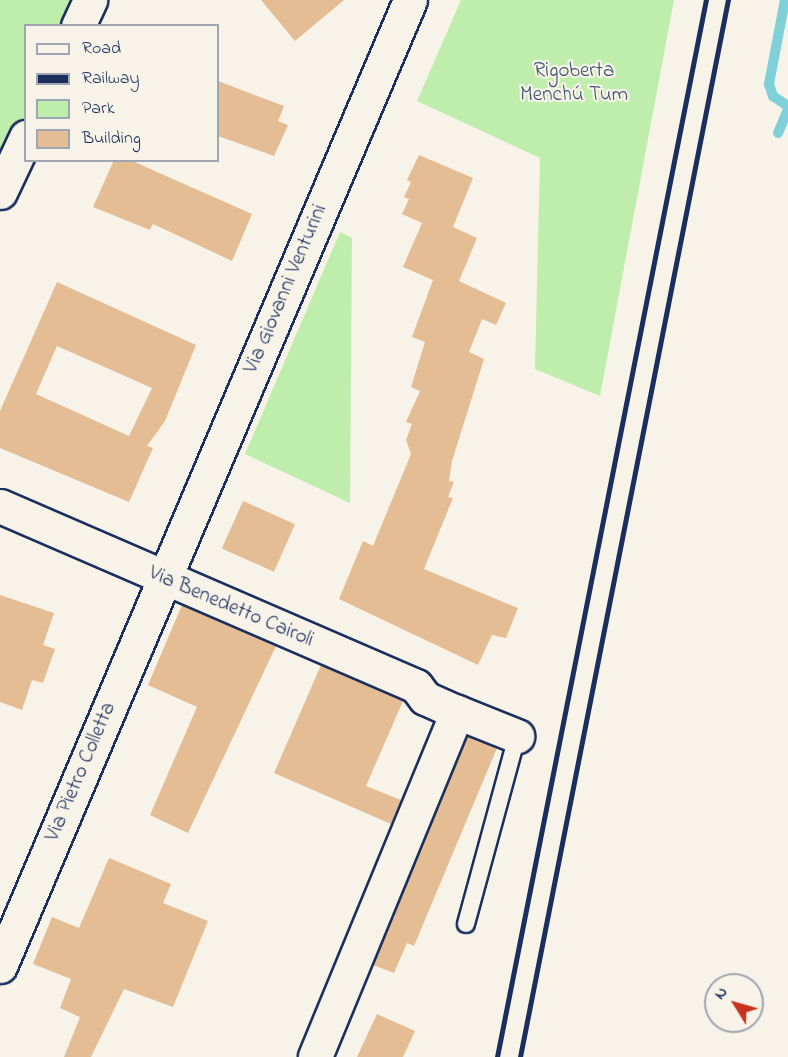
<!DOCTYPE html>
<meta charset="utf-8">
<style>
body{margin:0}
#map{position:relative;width:788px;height:1057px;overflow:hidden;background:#f7f3e8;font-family:"Indie Flower",sans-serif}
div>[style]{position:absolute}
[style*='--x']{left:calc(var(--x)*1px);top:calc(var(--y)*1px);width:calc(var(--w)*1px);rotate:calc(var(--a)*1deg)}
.green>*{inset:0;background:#bfeeac}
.stream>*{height:10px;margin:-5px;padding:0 5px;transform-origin:5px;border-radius:5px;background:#7fd0d9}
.building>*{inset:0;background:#e4bd94;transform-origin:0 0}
.roads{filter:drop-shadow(2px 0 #1b2f5e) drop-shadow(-2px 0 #1b2f5e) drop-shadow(0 2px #1b2f5e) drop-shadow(0 -2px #1b2f5e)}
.service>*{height:16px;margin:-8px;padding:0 8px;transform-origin:8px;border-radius:8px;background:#f7f3e8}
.minor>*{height:33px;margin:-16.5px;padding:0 16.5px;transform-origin:16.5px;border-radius:16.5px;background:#f7f3e8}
.rail>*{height:4.5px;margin:-2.25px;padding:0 2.25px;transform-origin:2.25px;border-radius:2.25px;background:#1b2f5e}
span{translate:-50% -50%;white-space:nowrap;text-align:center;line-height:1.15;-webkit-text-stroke:4.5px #f7f3e8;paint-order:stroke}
.park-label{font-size:21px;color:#3c556e}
.street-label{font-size:21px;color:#1b2f5e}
.legend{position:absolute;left:24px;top:24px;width:195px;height:138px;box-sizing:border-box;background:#f7f3e8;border:2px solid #9fa5b1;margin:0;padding:8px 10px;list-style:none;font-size:18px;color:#1b2f5e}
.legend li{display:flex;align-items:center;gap:12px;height:30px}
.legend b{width:30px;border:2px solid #9fa5b1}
.north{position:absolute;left:704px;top:973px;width:60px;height:60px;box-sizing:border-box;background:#f7f3e8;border:2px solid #9fa5b1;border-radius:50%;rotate:307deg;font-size:16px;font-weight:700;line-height:24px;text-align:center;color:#1b2f5e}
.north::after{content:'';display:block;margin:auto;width:21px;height:27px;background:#c8321e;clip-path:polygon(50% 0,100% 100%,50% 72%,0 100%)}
</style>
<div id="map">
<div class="green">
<i style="clip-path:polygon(0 0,82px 0,70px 25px,26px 26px,25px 118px,0 171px)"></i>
<i style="clip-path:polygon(461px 0,674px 0,600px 396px,535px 369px,540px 158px,417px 101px)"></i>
<i style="clip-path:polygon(340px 232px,352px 238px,350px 503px,245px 454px)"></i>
</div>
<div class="stream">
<i style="--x:785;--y:0;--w:86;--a:100.8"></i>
<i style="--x:769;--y:84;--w:13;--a:72"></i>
<i style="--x:773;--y:96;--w:18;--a:34"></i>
<i style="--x:778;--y:133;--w:25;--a:-67"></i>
</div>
<div class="building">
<i style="clip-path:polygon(261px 0,344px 0,295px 41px)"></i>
<i style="clip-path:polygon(218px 81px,284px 106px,278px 121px,288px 125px,274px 156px,218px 136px)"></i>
<i style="clip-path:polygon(419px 155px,473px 178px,453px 227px,477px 238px,459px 281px,506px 303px,496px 325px,482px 319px,469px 352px,484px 359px,452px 461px,449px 481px,454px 482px,448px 497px,453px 498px,424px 569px,518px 608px,506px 638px,492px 635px,478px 665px,339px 599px,363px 541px,373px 546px,411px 454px,406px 440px,412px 424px,406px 422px,420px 391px,411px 387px,425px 342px,412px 337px,433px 280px,403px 267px,422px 223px,402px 214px,409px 199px,404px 197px,411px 182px,407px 180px)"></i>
<i style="clip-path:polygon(114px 160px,130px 160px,252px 214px,232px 261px,153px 224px,150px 230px,93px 207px)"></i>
<i style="clip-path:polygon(evenodd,57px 282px,196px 345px,165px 421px,147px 446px,153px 448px,129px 502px,0 448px,0 411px,57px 282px,57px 346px,152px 388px,129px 436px,36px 394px,57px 346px)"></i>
<i style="left:243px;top:501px;width:57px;height:52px;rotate:24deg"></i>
<i style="clip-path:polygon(0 595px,54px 613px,43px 645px,55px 649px,43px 683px,32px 680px,22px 710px,0 702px)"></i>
<i style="clip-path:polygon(182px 605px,276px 646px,188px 833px,150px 815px,197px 707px,148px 685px)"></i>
<i style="clip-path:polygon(321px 665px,403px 701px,366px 786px,401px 800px,391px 824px,274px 773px)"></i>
<i style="clip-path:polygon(467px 736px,497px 748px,414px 946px,407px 943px,394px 973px,373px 965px)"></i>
<i style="clip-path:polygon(109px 858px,171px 884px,163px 903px,208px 921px,173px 1007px,124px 989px,91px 1057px,64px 1057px,80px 1017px,60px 1008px,71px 979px,33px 964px,52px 917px,79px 928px)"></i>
<i style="clip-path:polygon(377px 1014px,415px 1031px,403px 1057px,357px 1057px)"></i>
</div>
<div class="roads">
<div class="service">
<i style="--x:466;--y:924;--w:195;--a:-74.8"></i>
</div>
<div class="minor">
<i style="--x:78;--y:26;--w:29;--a:-65"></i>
<i style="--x:0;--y:192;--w:61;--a:-64.7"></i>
<i style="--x:0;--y:506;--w:453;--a:23.4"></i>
<i style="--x:416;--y:686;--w:15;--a:53"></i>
<i style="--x:425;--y:698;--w:35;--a:24"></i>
<i style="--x:457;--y:712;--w:373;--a:112.4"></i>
<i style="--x:457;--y:712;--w:65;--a:21.8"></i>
<i style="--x:0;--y:966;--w:1049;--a:-67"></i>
</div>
</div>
<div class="rail">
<i style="--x:497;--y:1057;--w:1077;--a:-78.82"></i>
<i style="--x:520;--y:1057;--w:1077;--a:-78.87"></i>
</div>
<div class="park-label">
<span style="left:574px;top:83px">Rigoberta<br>Menchú Tum</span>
</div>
<div class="street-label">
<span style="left:286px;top:289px;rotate:-67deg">Via Giovanni Venturini</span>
<span style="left:231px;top:607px;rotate:23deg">Via Benedetto Cairoli</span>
<span style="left:81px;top:772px;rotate:-67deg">Via Pietro Colletta</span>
</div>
<ul class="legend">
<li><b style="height:8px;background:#f7f3e8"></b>Road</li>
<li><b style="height:8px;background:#1b2f5e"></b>Railway</li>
<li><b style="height:16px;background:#bfeeac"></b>Park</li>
<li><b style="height:16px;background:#e4bd94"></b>Building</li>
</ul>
<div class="north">N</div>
</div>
